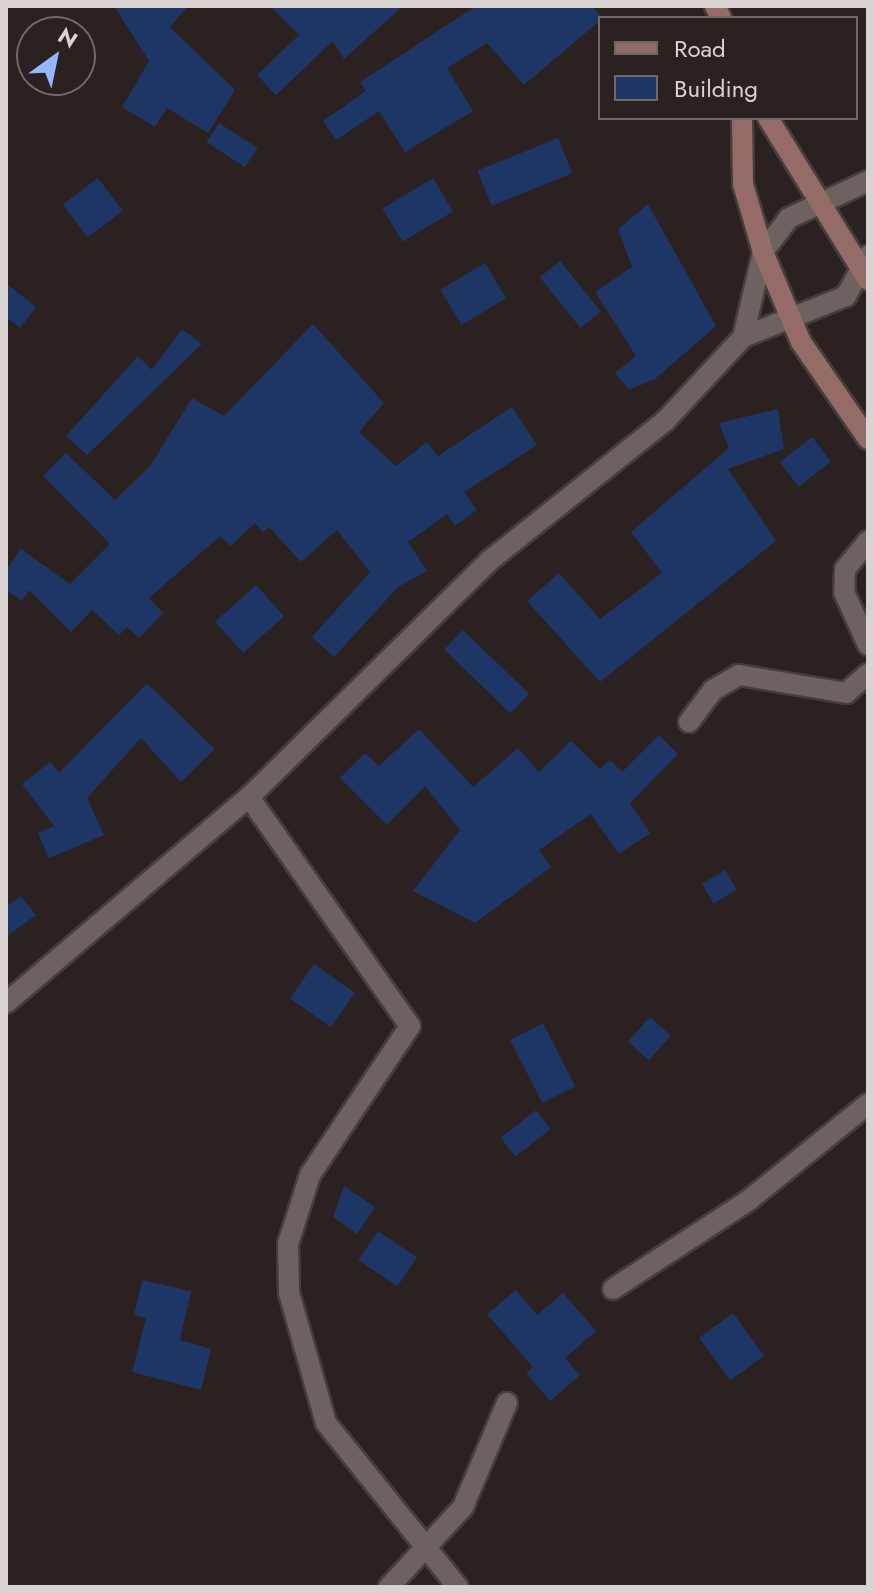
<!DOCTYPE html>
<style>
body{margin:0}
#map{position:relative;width:874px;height:1593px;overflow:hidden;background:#2b2120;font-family:Jost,sans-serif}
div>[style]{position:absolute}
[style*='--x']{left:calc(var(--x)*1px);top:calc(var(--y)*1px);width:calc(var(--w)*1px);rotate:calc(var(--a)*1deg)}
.building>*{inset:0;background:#1d3666;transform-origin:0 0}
.roads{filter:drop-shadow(2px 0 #463e3e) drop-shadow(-2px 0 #463e3e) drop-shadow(0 2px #463e3e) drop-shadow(0 -2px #463e3e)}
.minor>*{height:20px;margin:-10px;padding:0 10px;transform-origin:10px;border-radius:10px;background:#6d6260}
.secondary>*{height:20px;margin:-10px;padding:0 10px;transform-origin:10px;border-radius:10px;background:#956b68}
span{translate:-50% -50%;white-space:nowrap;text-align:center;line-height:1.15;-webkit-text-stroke:6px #2b2120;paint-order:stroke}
.frame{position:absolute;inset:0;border:8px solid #d9d3d2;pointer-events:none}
.legend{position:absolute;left:598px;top:16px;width:260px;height:104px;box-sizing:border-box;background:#2b2120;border:2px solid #716867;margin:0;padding:10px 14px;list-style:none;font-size:24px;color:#d9d3d2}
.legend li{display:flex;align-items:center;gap:16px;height:40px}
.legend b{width:40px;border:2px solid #716867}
.north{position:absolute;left:16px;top:16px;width:80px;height:80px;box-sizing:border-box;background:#2b2120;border:2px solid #716867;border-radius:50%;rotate:33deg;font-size:22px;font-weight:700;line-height:32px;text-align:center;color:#d9d3d2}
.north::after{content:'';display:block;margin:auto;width:28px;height:36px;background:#92b7fd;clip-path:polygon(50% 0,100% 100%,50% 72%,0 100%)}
</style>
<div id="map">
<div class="building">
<i style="clip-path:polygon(114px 6px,188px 6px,170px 27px,235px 90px,208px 133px,167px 108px,155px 127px,122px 107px,149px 61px)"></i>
<i style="clip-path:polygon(270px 6px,403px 6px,344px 59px,333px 41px,276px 95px,257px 75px,299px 35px)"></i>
<i style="clip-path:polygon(476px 6px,592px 6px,603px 18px,524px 85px,487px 43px,447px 68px,473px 111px,405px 152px,379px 111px,336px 140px,323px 121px,366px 91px,360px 82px)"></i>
<i style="left:219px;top:123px;width:46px;height:23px;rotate:33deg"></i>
<i style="left:558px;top:138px;width:38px;height:87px;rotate:68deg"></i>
<i style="left:98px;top:178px;width:41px;height:44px;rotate:53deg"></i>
<i style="left:433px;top:178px;width:39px;height:59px;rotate:59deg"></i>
<i style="clip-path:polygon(648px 204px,716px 326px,655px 379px,629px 390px,615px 373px,636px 356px,595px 292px,632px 267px,618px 229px)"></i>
<i style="left:560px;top:261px;width:65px;height:26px;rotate:51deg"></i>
<i style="left:485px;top:263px;width:41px;height:52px;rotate:59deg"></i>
<i style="clip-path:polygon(6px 283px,36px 307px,20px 328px,6px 317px)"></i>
<i style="clip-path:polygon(313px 324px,384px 403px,359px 432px,396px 466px,427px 442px,438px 456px,512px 407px,537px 445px,464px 492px,477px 510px,455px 526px,447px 514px,408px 542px,427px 571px,398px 587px,334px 657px,312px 637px,370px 572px,337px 530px,301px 562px,269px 527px,263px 532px,255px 523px,231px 546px,220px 536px,149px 598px,163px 613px,139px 638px,127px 627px,119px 635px,92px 610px,71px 632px,29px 590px,22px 601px,6px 590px,6px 570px,21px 549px,70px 584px,110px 544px,43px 476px,66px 453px,115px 500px,150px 466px,192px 398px,224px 416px)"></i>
<i style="clip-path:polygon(182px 329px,202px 344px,87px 455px,66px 436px,138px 356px,152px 370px)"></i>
<i style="clip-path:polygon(778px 409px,784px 449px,728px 469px,776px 541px,600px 682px,527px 601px,559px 573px,600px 619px,662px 573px,631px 532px,729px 448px,719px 423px)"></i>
<i style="left:812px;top:437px;width:31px;height:41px;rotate:52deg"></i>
<i style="left:256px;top:585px;width:42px;height:55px;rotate:48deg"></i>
<i style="left:463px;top:630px;width:92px;height:27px;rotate:44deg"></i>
<i style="clip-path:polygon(147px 683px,215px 749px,181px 782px,141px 738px,87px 798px,104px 835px,49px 858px,38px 833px,54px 826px,22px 784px,50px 762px,59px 773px)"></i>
<i style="clip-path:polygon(419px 729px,473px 787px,518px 748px,539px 772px,571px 741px,600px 769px,610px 760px,622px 772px,659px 735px,678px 754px,630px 803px,650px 833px,619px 854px,591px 814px,539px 850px,551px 867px,475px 923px,413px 891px,460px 830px,425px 786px,387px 825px,340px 778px,365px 753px,379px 766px)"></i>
<i style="left:725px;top:870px;width:23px;height:27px;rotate:59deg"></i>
<i style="clip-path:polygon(21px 896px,36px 915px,6px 937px,6px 907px)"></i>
<i style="left:314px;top:964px;width:50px;height:42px;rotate:35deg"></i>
<i style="left:650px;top:1017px;width:28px;height:33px;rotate:42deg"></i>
<i style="left:543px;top:1023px;width:71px;height:37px;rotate:63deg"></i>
<i style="left:536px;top:1110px;width:24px;height:45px;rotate:52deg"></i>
<i style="clip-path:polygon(344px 1186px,375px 1207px,357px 1234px,333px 1217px)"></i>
<i style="left:378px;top:1231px;width:47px;height:35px;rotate:34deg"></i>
<i style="clip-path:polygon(142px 1280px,191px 1291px,180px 1340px,211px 1349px,201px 1390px,132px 1372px,146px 1318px,134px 1315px)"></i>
<i style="clip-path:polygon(516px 1290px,537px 1315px,563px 1293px,596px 1331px,565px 1358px,580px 1375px,550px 1401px,526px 1373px,533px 1367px,487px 1314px)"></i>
<i style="left:733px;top:1313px;width:53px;height:42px;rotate:54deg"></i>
</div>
<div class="roads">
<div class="minor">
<i style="--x:743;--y:337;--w:111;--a:-21.7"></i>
<i style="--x:846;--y:296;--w:46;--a:-61.2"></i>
<i style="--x:868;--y:541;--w:36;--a:129"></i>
<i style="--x:845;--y:569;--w:23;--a:92"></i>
<i style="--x:844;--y:592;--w:58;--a:65.6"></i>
<i style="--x:689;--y:722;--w:40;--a:-53"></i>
<i style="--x:713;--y:690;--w:30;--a:-30"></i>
<i style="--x:739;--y:675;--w:109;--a:9.5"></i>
<i style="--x:846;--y:693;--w:29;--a:-41"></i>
<i style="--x:249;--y:797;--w:280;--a:54.9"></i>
<i style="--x:410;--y:1026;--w:179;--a:123.9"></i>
<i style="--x:310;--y:1175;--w:72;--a:107.7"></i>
<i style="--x:288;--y:1244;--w:49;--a:88.8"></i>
<i style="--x:289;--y:1293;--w:135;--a:74.1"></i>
<i style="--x:326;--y:1423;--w:211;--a:51.2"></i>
<i style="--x:6;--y:1003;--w:319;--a:-40.3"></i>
<i style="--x:249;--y:797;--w:337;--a:-44.5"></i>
<i style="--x:489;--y:561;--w:226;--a:-38.5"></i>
<i style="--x:666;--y:420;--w:113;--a:-47.1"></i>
<i style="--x:743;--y:337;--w:87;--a:-76.8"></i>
<i style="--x:763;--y:252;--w:43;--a:-52.6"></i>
<i style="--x:789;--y:218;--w:87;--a:-25.1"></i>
<i style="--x:613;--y:1289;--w:163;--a:-33.2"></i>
<i style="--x:749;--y:1200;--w:153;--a:-38.9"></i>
<i style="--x:389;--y:1587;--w:109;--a:-47.2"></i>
<i style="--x:463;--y:1507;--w:113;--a:-67.1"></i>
</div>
<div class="secondary">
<i style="--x:715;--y:6;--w:13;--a:63"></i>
<i style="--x:742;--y:118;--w:66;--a:89.1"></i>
<i style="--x:743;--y:184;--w:71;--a:73.6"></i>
<i style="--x:763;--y:252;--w:98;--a:67.1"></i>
<i style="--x:801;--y:342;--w:118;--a:55.4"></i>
<i style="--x:768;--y:118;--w:190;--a:58.3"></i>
</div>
</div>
<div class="frame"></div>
<ul class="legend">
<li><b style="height:10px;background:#956b68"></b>Road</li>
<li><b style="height:22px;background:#1d3666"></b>Building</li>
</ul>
<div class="north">N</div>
</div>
